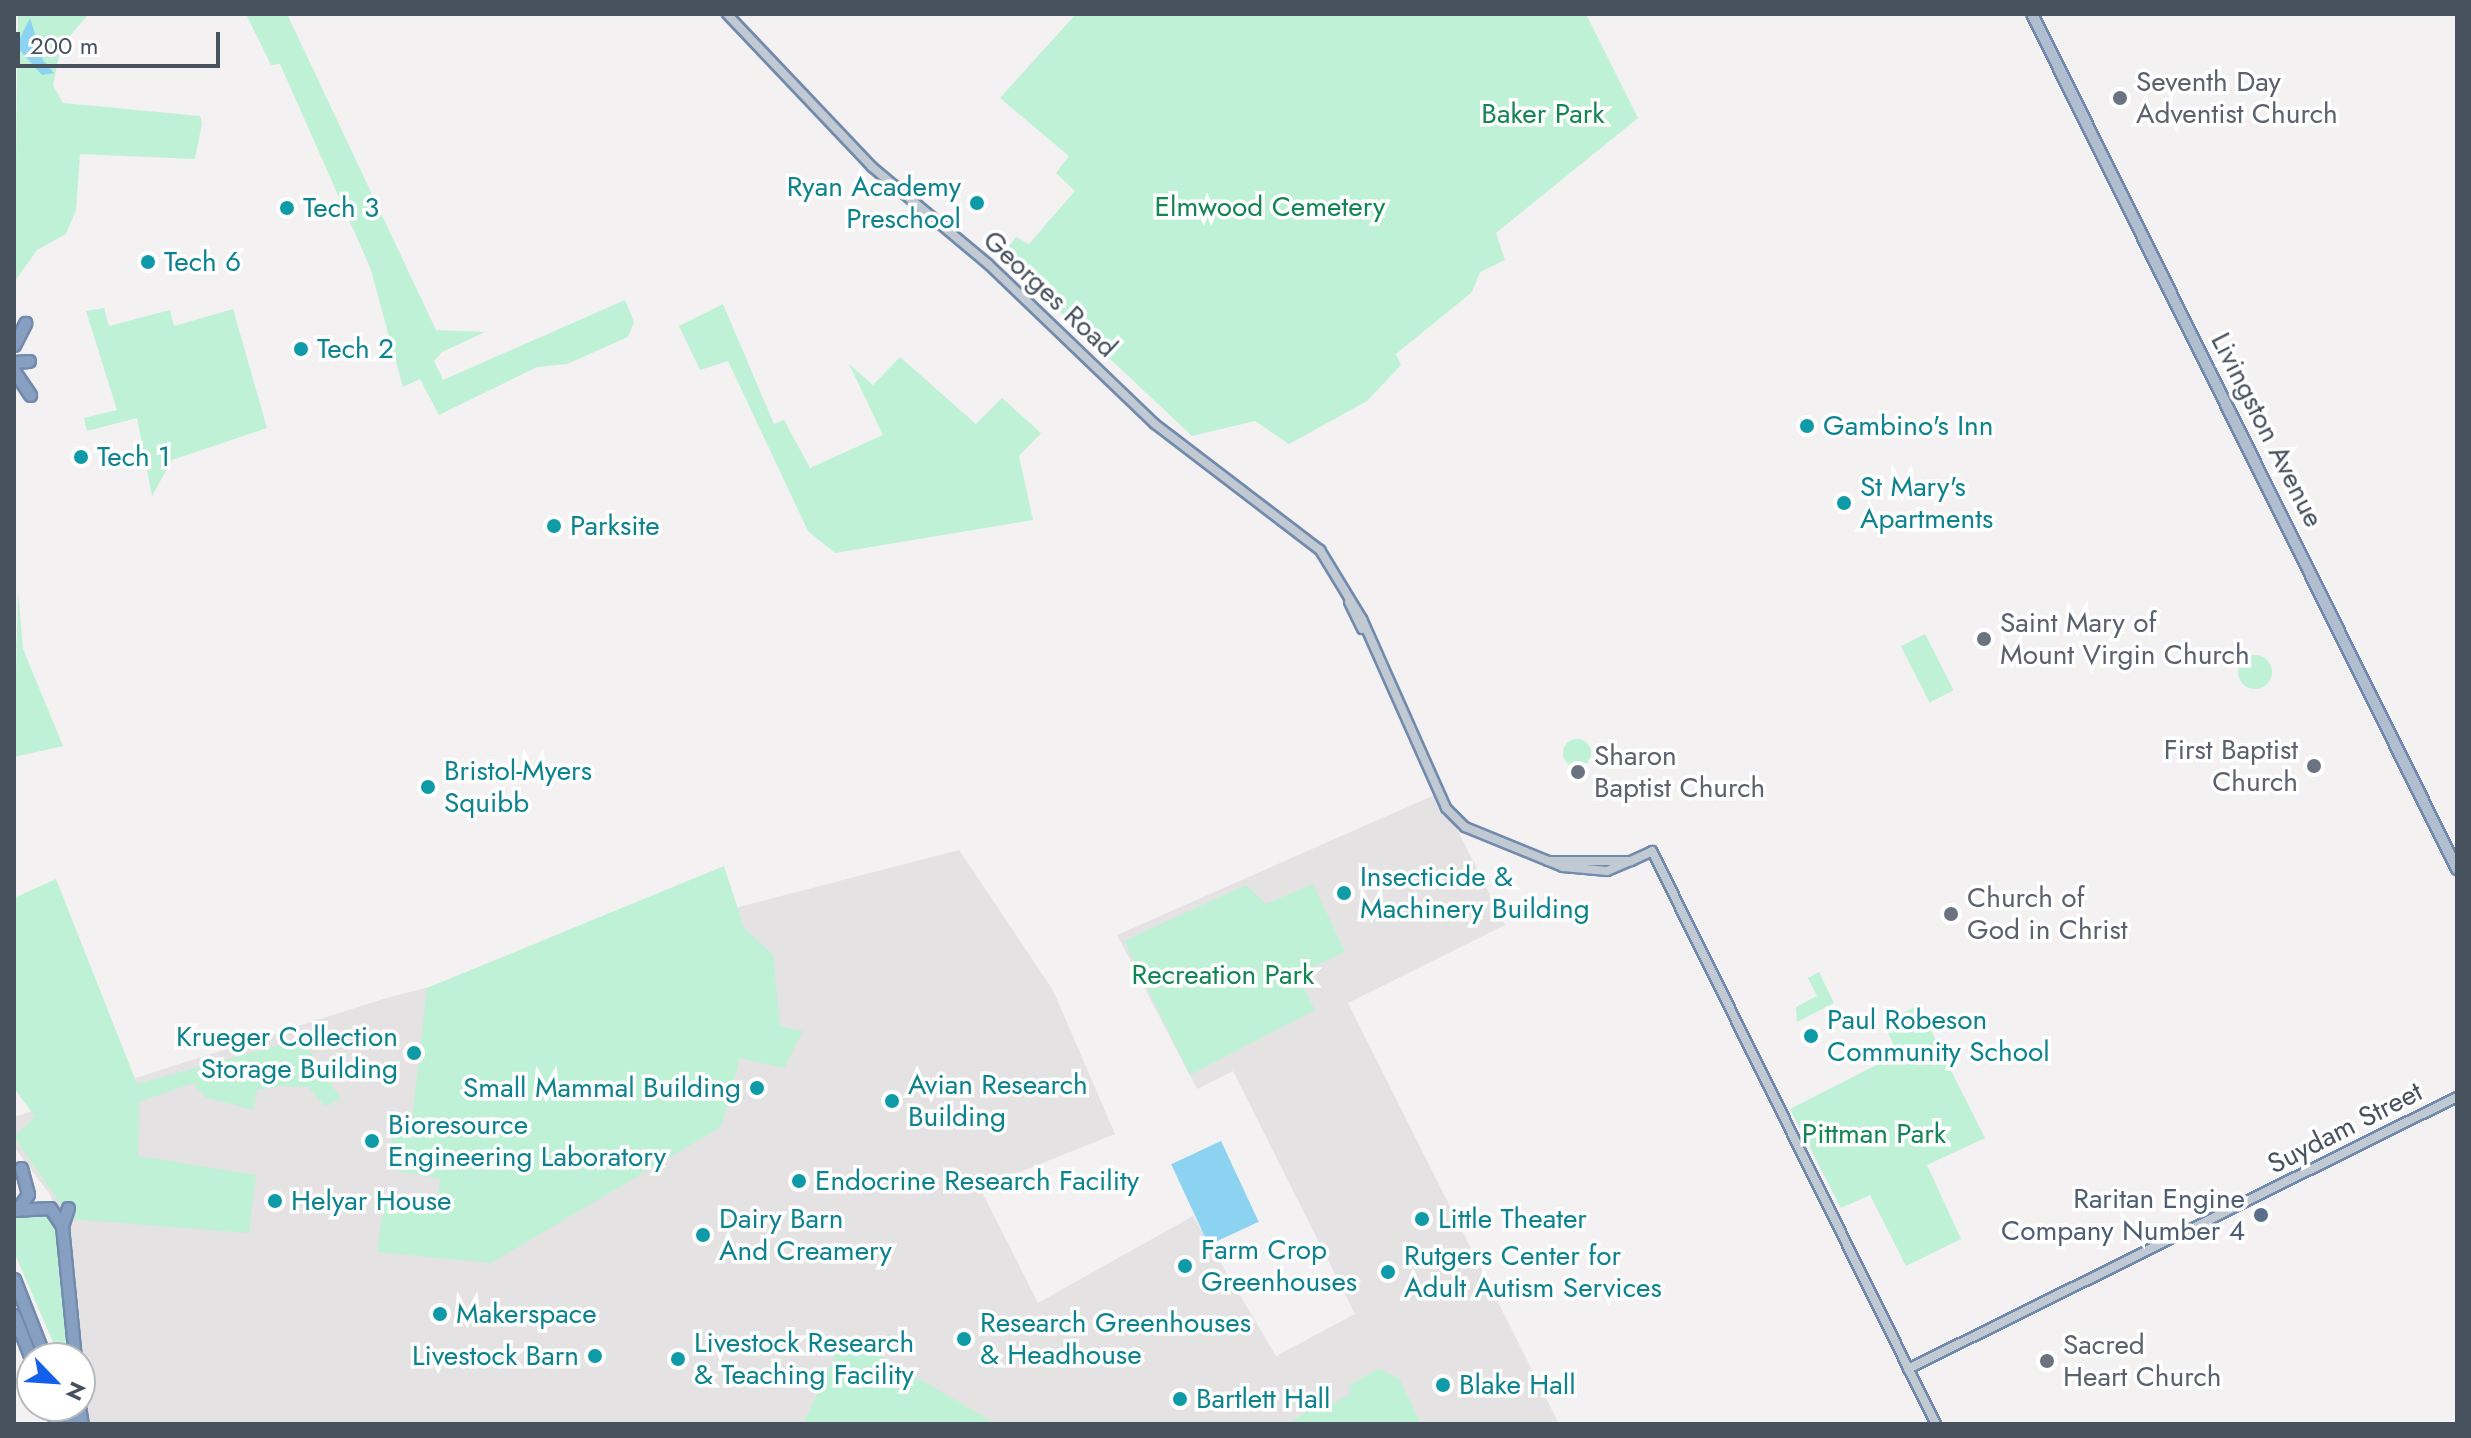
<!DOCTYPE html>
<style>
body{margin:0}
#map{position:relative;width:2471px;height:1438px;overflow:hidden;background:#f3f1f1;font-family:Jost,sans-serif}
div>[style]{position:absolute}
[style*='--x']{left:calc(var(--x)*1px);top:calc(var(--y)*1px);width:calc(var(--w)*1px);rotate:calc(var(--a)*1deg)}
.education>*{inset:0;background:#e4e2e3}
.green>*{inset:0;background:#bff1d7;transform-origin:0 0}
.round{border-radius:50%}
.water>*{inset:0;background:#8bd3f0;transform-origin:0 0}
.roads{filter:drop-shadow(2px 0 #728aad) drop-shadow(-2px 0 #728aad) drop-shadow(0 2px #728aad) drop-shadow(0 -2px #728aad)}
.minor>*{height:8px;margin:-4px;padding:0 4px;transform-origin:4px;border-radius:4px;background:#c1cad3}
.major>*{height:10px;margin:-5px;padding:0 5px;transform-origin:5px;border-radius:5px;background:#b0bed0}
.highway>*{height:11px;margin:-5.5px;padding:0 5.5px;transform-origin:5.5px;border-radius:5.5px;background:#879fc1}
.dots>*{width:22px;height:22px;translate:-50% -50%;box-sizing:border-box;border:4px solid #fff;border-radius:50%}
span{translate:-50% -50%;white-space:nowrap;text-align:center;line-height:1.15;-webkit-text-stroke:7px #fff;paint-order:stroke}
.worship-label{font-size:28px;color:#5b616d}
.left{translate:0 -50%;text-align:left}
.right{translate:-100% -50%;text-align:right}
.park-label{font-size:28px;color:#148556}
.culture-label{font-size:28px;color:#0d838f}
.street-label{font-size:28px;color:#48525f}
.service-label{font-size:28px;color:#4e5e75}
.frame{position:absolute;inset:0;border:16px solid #48525f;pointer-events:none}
.north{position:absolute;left:16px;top:1342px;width:80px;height:80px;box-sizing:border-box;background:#fff;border:2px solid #b6babf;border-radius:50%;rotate:115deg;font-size:22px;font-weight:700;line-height:32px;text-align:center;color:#48525f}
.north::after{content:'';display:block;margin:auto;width:28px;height:36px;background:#1260ec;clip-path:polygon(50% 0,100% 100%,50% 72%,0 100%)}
.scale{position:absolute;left:16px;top:32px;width:204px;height:36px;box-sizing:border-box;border:4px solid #48525f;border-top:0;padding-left:10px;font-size:24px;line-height:28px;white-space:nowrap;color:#48525f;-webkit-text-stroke:6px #fff;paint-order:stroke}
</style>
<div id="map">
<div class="education">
<i style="clip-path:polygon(1439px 793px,1505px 925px,1348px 1003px,1559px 1424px,82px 1424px,80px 1358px,51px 1196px,14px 1147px,14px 1117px,383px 999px,959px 850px,1053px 990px,1115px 1134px,980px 1188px,1038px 1303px,1193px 1216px,1276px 1356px,1355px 1314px,1233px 1071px,1197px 1089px,1117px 935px)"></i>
</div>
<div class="green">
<i style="clip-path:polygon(18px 14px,98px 14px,88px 15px,61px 46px,53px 85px,63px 103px,200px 116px,202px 123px,195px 159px,80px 154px,76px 210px,66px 234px,37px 250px,15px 281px,14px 316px)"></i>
<i style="clip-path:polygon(246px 14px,287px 14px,436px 330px,485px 332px,442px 352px,434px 361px,443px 380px,625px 300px,634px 322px,628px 337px,567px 364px,537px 367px,439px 415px,420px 379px,403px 387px,370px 267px,280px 64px,271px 65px)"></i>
<i style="clip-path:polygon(1076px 14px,1586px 14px,1638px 118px,1496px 233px,1505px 260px,1480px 272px,1472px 292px,1396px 354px,1401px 365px,1367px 401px,1289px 444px,1255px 421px,1192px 436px,1001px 256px,1016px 237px,1029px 244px,1075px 191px,1056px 173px,1069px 156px,1000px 98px)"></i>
<i style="clip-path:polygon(723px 304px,774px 424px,784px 420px,810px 468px,883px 435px,849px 364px,873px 385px,900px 357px,976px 424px,1002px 398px,1041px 433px,1019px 456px,1033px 520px,835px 553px,808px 531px,728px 361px,700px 370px,679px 326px)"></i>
<i style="clip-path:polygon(104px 308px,109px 326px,170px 310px,174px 326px,233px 309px,267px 428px,172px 460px,152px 496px,137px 418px,87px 431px,84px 418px,117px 410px,86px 311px)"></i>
<i style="clip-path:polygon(18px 589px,23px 649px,63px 746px,14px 757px)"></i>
<i style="left:1925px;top:634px;width:63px;height:27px;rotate:63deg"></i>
<i class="round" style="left:2238px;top:655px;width:34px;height:34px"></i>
<i class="round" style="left:1563px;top:739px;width:28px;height:28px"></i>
<i style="clip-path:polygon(724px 866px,744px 928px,773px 955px,780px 1026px,803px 1031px,784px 1068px,740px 1058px,721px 1127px,491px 1263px,377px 1252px,384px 1202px,435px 1209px,441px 1179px,387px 1169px,393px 1127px,411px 1129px,427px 988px)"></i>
<i style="clip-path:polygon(56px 879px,137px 1084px,302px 1039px,341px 1099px,325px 1106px,308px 1087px,281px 1086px,257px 1090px,253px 1110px,205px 1097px,193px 1083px,139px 1102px,138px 1156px,256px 1175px,249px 1233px,71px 1219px,14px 1137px,35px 1117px,14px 1088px,14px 898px)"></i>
<i style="clip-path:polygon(1313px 884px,1345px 952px,1297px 975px,1315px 1010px,1190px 1075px,1124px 941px,1246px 885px,1266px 904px)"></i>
<i style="clip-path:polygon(1819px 972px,1834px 1003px,1797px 1022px,1796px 1007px,1817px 996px,1808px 978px)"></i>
<i style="clip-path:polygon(1918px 1005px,1985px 1138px,1927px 1165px,1961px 1239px,1906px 1266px,1870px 1195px,1841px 1208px,1790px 1109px,1898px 1054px,1884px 1024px)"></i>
<i style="clip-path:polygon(46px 1213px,58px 1228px,70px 1358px,60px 1358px,14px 1252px,14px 1217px)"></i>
<i style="clip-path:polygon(845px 1335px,996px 1424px,803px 1424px)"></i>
<i style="clip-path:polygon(1378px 1369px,1399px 1378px,1421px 1424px,1289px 1424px,1324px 1398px,1329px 1406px,1351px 1393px,1348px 1386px)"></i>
</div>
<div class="water">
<i style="clip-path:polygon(30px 18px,43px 60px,54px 73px,42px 75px,16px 46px)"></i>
<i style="left:1221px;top:1141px;width:89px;height:55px;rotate:65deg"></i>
</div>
<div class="roads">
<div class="minor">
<i style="--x:727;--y:14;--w:211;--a:46.5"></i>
<i style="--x:872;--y:167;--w:151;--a:39.9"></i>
<i style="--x:988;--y:264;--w:231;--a:43.8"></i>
<i style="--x:1155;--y:424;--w:208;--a:37.4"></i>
<i style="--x:1320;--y:550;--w:81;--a:58.7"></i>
<i style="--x:1362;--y:619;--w:207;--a:66"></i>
<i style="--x:1446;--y:808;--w:27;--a:45"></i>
<i style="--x:1465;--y:827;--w:106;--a:22.2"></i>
<i style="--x:1563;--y:867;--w:44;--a:5.2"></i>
<i style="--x:1607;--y:871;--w:26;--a:-23"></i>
<i style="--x:1349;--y:602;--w:30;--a:64"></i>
<i style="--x:1548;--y:861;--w:83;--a:0"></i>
<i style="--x:1631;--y:861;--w:23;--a:-25"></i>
<i style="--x:1652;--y:851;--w:640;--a:63.64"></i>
<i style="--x:1908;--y:1369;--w:613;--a:-26.36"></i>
</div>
<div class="major">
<i style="--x:2032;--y:14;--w:955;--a:63.57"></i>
</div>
<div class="highway">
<i style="--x:14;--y:345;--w:25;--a:-63"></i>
<i style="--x:14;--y:362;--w:15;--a:-4"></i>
<i style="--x:14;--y:371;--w:29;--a:56"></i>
<i style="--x:14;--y:1210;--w:36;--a:-3"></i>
<i style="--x:50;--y:1208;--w:22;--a:56"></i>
<i style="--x:62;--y:1226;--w:133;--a:84.4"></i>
<i style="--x:17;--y:1210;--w:19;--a:-55"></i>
<i style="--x:28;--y:1194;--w:27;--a:-105"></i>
<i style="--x:62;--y:1226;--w:19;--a:-72"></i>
<i style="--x:14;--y:1279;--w:85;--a:68.6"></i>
<i style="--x:14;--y:1315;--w:49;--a:68.6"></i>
<i style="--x:50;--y:1406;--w:19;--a:69"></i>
<i style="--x:64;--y:1406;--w:20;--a:66"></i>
<i style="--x:79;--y:1406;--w:18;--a:81"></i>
</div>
</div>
<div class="dots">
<i style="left:2120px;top:98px;background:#6b7280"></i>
<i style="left:977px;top:203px;background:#0f9aa8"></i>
<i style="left:287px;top:208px;background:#0f9aa8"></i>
<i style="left:148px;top:262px;background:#0f9aa8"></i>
<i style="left:301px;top:349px;background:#0f9aa8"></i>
<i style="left:1807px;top:426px;background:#0f9aa8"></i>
<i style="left:81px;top:457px;background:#0f9aa8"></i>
<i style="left:1844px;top:503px;background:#0f9aa8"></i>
<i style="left:554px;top:526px;background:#0f9aa8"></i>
<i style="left:1984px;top:639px;background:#6b7280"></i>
<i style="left:2314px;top:766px;background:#6b7280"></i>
<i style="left:1578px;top:772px;background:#6b7280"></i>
<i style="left:428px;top:787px;background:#0f9aa8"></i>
<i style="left:1344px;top:893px;background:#0f9aa8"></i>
<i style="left:1951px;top:914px;background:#6b7280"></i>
<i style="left:1811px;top:1036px;background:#0f9aa8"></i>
<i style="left:414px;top:1053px;background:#0f9aa8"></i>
<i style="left:757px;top:1088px;background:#0f9aa8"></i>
<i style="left:892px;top:1101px;background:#0f9aa8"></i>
<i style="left:372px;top:1141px;background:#0f9aa8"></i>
<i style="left:799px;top:1181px;background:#0f9aa8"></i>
<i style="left:275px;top:1201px;background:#0f9aa8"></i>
<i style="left:2261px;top:1215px;background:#5c6f8a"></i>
<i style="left:1422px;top:1219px;background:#0f9aa8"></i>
<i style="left:703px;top:1235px;background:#0f9aa8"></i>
<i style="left:1185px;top:1266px;background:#0f9aa8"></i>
<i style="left:1388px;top:1272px;background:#0f9aa8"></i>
<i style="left:440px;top:1314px;background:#0f9aa8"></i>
<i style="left:964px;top:1339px;background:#0f9aa8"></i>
<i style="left:595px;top:1356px;background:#0f9aa8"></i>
<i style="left:678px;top:1359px;background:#0f9aa8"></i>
<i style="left:2047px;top:1361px;background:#6b7280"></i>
<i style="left:1443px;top:1385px;background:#0f9aa8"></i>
<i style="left:1180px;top:1399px;background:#0f9aa8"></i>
</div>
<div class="worship-label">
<span class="left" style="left:2136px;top:98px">Seventh Day<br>Adventist Church</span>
<span class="left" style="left:2000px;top:639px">Saint Mary of<br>Mount Virgin Church</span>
<span class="right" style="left:2298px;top:766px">First Baptist<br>Church</span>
<span class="left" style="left:1594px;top:772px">Sharon<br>Baptist Church</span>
<span class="left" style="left:1967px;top:914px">Church of<br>God in Christ</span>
<span class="left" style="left:2063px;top:1361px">Sacred<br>Heart Church</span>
</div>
<div class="park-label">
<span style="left:1543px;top:114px">Baker Park</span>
<span style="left:1270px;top:207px">Elmwood Cemetery</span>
<span style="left:1223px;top:975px">Recreation Park</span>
<span style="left:1874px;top:1134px">Pittman Park</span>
</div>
<div class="culture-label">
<span class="right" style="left:961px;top:203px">Ryan Academy<br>Preschool</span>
<span class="left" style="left:303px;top:208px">Tech 3</span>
<span class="left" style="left:164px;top:262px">Tech 6</span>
<span class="left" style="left:317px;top:349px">Tech 2</span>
<span class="left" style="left:1823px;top:426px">Gambino's Inn</span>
<span class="left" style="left:97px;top:457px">Tech 1</span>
<span class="left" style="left:1860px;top:503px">St Mary's<br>Apartments</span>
<span class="left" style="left:570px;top:526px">Parksite</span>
<span class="left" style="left:444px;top:787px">Bristol-Myers<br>Squibb</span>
<span class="left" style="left:1360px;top:893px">Insecticide &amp;<br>Machinery Building</span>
<span class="left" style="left:1827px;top:1036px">Paul Robeson<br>Community School</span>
<span class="right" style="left:398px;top:1053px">Krueger Collection<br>Storage Building</span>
<span class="left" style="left:908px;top:1101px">Avian Research<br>Building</span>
<span class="right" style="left:741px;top:1088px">Small Mammal Building</span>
<span class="left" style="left:388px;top:1141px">Bioresource<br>Engineering Laboratory</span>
<span class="left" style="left:815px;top:1181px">Endocrine Research Facility</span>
<span class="left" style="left:291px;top:1201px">Helyar House</span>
<span class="left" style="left:719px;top:1235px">Dairy Barn<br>And Creamery</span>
<span class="left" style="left:1438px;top:1219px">Little Theater</span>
<span class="left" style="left:1201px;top:1266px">Farm Crop<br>Greenhouses</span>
<span class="left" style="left:1404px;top:1272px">Rutgers Center for<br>Adult Autism Services</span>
<span class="left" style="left:456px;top:1314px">Makerspace</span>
<span class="left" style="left:980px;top:1339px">Research Greenhouses<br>&amp; Headhouse</span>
<span class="left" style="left:694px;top:1359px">Livestock Research<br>&amp; Teaching Facility</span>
<span class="right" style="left:579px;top:1356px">Livestock Barn</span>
<span class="left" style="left:1459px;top:1385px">Blake Hall</span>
<span class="left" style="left:1196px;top:1399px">Bartlett Hall</span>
</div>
<div class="street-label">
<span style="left:1050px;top:294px;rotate:43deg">Georges Road</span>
<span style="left:2267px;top:430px;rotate:63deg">Livingston Avenue</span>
<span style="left:2345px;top:1128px;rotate:-27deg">Suydam Street</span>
</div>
<div class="service-label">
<span class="right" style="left:2245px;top:1215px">Raritan Engine<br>Company Number 4</span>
</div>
<div class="frame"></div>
<div class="north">N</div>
<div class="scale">200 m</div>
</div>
